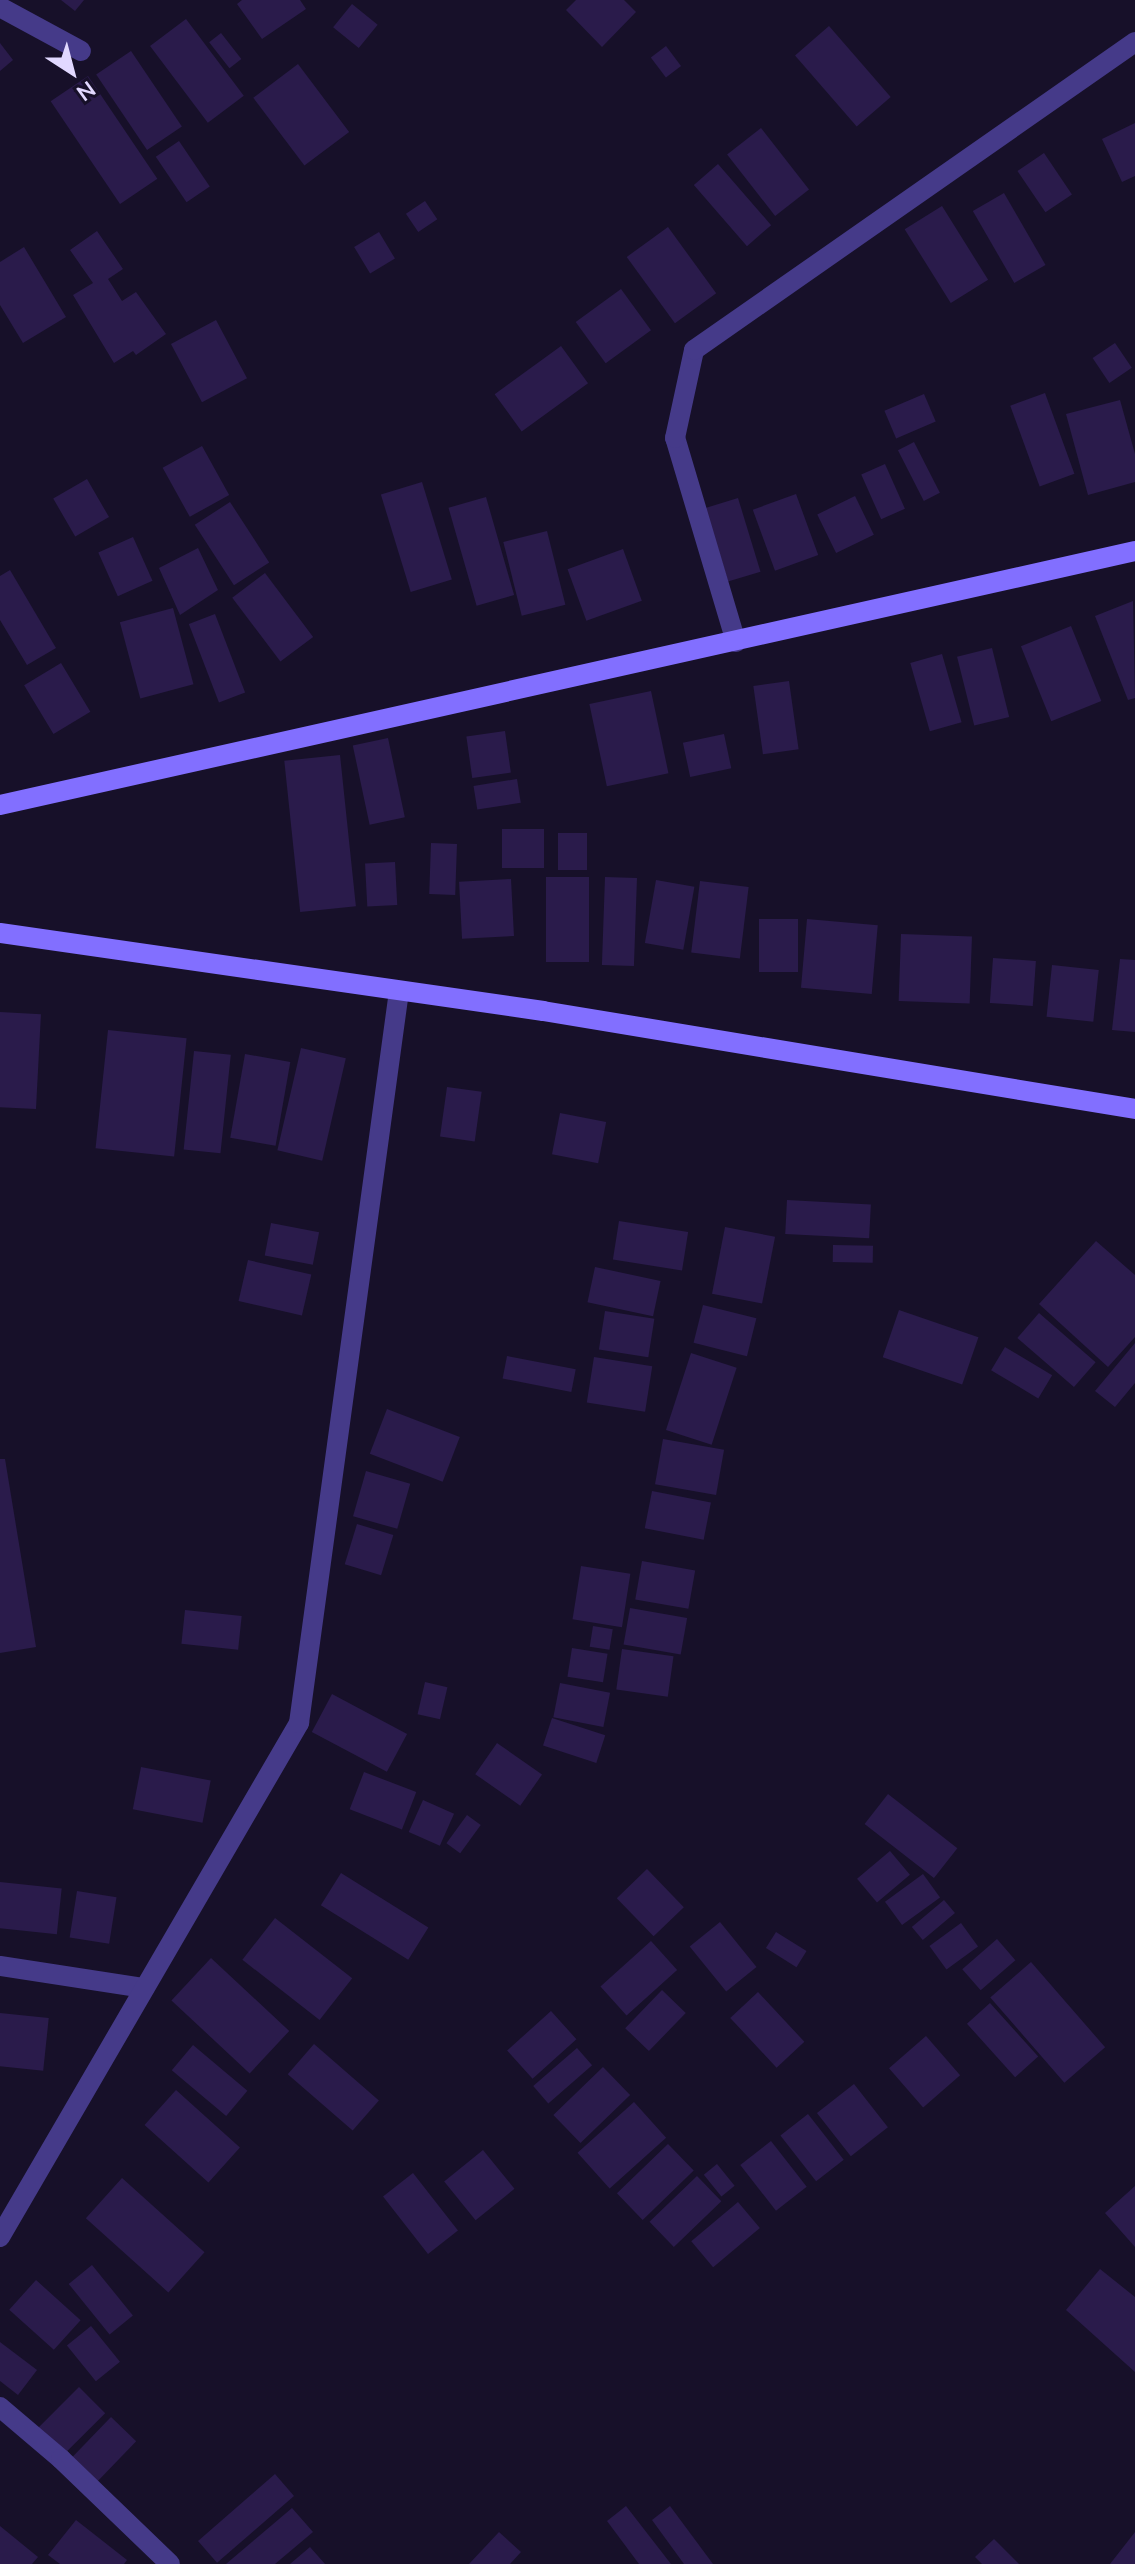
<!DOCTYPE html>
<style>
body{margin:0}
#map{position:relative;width:1135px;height:2564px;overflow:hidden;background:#171029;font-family:Mulish,sans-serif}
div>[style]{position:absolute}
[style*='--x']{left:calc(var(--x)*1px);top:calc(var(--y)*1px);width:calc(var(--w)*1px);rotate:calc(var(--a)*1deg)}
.building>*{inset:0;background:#2a1b4b;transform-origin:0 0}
.street>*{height:20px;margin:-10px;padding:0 10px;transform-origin:10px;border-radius:10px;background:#453a89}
.secondary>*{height:20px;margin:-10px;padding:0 10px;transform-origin:10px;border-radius:10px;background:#826fff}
span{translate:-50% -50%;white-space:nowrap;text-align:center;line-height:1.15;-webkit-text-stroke:7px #171029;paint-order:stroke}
.north{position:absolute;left:32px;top:32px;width:80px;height:80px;-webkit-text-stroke:6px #171029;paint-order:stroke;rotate:144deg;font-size:22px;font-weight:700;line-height:32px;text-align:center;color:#e1d8ff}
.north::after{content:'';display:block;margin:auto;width:28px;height:36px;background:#e1d8ff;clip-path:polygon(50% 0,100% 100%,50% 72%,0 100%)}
</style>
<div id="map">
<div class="building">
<i style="clip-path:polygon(61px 0,84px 0,75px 11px)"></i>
<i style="clip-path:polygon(242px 0,300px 0,306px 9px,262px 39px,237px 4px)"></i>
<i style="clip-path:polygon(576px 0,624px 0,636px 12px,602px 47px,566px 10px)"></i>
<i style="left:352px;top:4px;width:33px;height:30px;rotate:39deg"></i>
<i style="left:186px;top:19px;width:96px;height:45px;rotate:53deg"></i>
<i style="left:829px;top:26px;width:94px;height:45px;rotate:49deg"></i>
<i style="left:221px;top:33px;width:33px;height:15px;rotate:52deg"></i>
<i style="clip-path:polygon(0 43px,13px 60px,0 71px)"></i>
<i style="left:666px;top:46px;width:25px;height:19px;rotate:53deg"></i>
<i style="left:131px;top:51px;width:91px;height:42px;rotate:56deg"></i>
<i style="left:298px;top:64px;width:85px;height:56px;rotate:53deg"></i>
<i style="left:88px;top:76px;width:124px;height:45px;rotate:56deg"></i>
<i style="clip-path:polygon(1135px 123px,1135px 176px,1122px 182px,1102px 139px)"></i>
<i style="left:761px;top:128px;width:78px;height:43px;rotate:52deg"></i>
<i style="left:179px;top:141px;width:55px;height:28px;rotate:56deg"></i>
<i style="left:1044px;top:153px;width:50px;height:32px;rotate:56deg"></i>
<i style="left:718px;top:164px;width:81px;height:32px;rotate:49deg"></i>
<i style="left:1004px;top:193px;width:83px;height:36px;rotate:60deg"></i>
<i style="left:425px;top:201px;width:22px;height:23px;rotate:56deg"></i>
<i style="left:942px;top:206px;width:87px;height:44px;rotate:58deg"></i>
<i style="left:668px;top:227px;width:82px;height:51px;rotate:54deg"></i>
<i style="clip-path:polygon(97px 231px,123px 269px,108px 279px,122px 301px,136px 292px,166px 334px,136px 355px,133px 351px,114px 363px,73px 295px,93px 283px,70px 250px)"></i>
<i style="left:379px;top:232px;width:31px;height:29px;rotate:59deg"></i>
<i style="clip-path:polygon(24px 247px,66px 317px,23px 343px,0 305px,0 262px)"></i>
<i style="left:621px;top:289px;width:51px;height:56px;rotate:54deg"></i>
<i style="left:216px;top:320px;width:66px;height:51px;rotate:62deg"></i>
<i style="left:1115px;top:343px;width:30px;height:27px;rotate:56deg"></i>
<i style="left:561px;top:346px;width:46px;height:82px;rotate:54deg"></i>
<i style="left:1045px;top:393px;width:86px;height:37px;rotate:70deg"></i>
<i style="left:924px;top:394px;width:30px;height:43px;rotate:67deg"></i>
<i style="clip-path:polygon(1120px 400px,1135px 454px,1135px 482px,1088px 495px,1066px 414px)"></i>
<i style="left:914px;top:442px;width:57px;height:18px;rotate:63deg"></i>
<i style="left:202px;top:446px;width:56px;height:45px;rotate:61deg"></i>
<i style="left:885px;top:464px;width:49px;height:26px;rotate:66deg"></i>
<i style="left:87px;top:479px;width:44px;height:39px;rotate:60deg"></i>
<i style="left:422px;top:482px;width:102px;height:43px;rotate:73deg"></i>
<i style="left:796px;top:494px;width:65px;height:46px;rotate:70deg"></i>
<i style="left:855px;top:496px;width:43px;height:42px;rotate:64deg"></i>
<i style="left:486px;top:497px;width:102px;height:39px;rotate:74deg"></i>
<i style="left:738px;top:498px;width:77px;height:34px;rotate:73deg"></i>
<i style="left:230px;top:502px;width:72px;height:42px;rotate:57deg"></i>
<i style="left:547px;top:531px;width:76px;height:45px;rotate:76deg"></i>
<i style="left:133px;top:537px;width:48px;height:38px;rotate:66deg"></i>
<i style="clip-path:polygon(198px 548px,218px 590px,180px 615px,159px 568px)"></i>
<i style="left:623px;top:549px;width:55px;height:59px;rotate:70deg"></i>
<i style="clip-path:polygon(10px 570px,56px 648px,27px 665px,0 620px,0 576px)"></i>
<i style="left:265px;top:573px;width:80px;height:41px;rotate:53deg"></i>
<i style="clip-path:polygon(1133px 601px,1135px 698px,1128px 700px,1095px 616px)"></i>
<i style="left:173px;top:608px;width:79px;height:55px;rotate:75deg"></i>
<i style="left:215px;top:614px;width:84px;height:28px;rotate:69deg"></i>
<i style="left:1071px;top:626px;width:81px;height:54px;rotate:68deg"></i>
<i style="left:992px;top:648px;width:71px;height:36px;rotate:76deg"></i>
<i style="left:942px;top:654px;width:71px;height:33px;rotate:74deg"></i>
<i style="left:61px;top:663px;width:57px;height:43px;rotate:59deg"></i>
<i style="left:789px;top:681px;width:69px;height:36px;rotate:82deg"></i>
<i style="left:651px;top:691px;width:84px;height:63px;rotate:78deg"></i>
<i style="left:505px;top:731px;width:42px;height:39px;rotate:82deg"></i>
<i style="left:724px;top:734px;width:35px;height:42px;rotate:78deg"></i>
<i style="left:388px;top:738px;width:81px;height:36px;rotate:78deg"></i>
<i style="left:340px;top:755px;width:152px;height:56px;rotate:84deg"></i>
<i style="left:517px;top:779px;width:24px;height:44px;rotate:81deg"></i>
<i style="left:502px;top:829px;width:42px;height:39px"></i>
<i style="left:558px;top:833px;width:29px;height:37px"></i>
<i style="left:431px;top:843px;width:26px;height:51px;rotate:2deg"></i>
<i style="left:395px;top:862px;width:43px;height:30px;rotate:87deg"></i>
<i style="left:546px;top:877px;width:43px;height:85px"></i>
<i style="left:605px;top:877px;width:32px;height:88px;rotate:2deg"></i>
<i style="left:511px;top:879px;width:57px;height:52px;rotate:87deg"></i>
<i style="left:656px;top:880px;width:39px;height:64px;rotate:10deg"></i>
<i style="left:700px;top:881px;width:49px;height:72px;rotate:7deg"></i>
<i style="left:759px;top:919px;width:39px;height:53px"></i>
<i style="left:807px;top:919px;width:71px;height:69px;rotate:5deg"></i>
<i style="left:901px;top:934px;width:71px;height:67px;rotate:2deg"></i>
<i style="left:993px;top:958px;width:43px;height:45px;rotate:4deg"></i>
<i style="clip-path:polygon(1120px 959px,1135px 960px,1135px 1032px,1112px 1030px)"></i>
<i style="left:1052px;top:965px;width:47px;height:52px;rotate:6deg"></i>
<i style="left:0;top:1012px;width:41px;height:95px;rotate:3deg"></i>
<i style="left:108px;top:1030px;width:79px;height:119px;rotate:6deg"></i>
<i style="left:301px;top:1048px;width:46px;height:105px;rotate:13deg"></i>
<i style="left:194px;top:1051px;width:37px;height:99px;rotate:6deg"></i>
<i style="left:245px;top:1054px;width:46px;height:85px;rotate:10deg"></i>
<i style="left:447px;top:1087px;width:35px;height:50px;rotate:8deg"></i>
<i style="left:560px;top:1113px;width:47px;height:42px;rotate:11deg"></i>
<i style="left:787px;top:1200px;width:84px;height:34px;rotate:3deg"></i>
<i style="left:619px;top:1221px;width:70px;height:39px;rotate:9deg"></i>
<i style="left:271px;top:1223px;width:49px;height:33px;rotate:11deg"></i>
<i style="left:725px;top:1227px;width:51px;height:68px;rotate:11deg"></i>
<i style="clip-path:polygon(1096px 1241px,1135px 1275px,1135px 1337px,1108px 1367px,1039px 1304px)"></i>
<i style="left:833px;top:1245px;width:40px;height:17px;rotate:1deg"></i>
<i style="left:248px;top:1260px;width:65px;height:42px;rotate:13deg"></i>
<i style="left:595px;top:1267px;width:67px;height:36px;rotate:12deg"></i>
<i style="left:703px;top:1305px;width:55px;height:39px;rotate:14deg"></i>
<i style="left:899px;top:1310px;width:84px;height:50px;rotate:19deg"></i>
<i style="left:605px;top:1311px;width:50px;height:39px;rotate:9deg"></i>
<i style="left:1039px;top:1313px;width:75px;height:33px;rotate:41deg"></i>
<i style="clip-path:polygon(1135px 1343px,1135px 1383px,1115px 1407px,1095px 1391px)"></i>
<i style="left:1005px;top:1347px;width:55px;height:27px;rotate:31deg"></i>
<i style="left:691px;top:1353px;width:48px;height:81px;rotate:18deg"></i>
<i style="left:507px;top:1356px;width:70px;height:23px;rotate:11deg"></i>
<i style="left:594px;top:1357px;width:59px;height:46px;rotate:9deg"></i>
<i style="left:387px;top:1409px;width:78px;height:48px;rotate:21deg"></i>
<i style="left:663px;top:1439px;width:62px;height:46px;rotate:10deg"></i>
<i style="clip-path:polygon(0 1459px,5px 1459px,36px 1647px,0 1653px)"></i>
<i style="left:366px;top:1471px;width:46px;height:47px;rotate:16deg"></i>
<i style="left:652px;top:1491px;width:60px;height:38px;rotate:11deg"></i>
<i style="left:357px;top:1524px;width:38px;height:42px;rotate:17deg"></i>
<i style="left:642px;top:1561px;width:54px;height:39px;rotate:10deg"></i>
<i style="left:581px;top:1566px;width:50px;height:54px;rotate:9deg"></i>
<i style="left:630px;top:1608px;width:58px;height:37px;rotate:10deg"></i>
<i style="left:185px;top:1610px;width:57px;height:34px;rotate:6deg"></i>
<i style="left:593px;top:1626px;width:20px;height:21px;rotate:9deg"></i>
<i style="left:572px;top:1648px;width:36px;height:29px;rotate:9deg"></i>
<i style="left:622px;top:1649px;width:52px;height:41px;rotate:8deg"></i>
<i style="left:425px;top:1682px;width:23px;height:33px;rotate:13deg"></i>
<i style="left:560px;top:1683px;width:51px;height:35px;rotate:11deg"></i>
<i style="left:332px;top:1694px;width:85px;height:43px;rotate:28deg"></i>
<i style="left:552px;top:1718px;width:56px;height:29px;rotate:18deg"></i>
<i style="left:497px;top:1743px;width:55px;height:38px;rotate:35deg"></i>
<i style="left:141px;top:1767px;width:71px;height:43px;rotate:11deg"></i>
<i style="left:364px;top:1772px;width:56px;height:40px;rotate:21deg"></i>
<i style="left:888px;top:1794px;width:88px;height:38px;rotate:38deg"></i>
<i style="left:423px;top:1800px;width:34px;height:35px;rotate:24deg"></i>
<i style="left:467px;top:1815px;width:17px;height:35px;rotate:36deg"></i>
<i style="left:890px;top:1851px;width:31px;height:43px;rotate:50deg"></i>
<i style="left:647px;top:1869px;width:53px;height:42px;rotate:46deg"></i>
<i style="left:341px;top:1873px;width:103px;height:38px;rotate:32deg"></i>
<i style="left:923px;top:1874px;width:29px;height:47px;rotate:54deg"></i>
<i style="left:0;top:1882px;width:62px;height:46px;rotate:6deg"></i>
<i style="left:77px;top:1891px;width:40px;height:47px;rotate:9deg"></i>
<i style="left:944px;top:1900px;width:17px;height:42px;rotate:50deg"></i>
<i style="left:275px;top:1918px;width:98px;height:53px;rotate:38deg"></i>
<i style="left:720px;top:1922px;width:58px;height:39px;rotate:51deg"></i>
<i style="left:961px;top:1923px;width:29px;height:39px;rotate:54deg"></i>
<i style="left:776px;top:1932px;width:36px;height:19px;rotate:32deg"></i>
<i style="left:997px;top:1939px;width:28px;height:46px;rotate:49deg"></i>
<i style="left:651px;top:1941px;width:39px;height:68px;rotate:48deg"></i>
<i style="left:211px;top:1958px;width:107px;height:58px;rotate:43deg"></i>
<i style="left:1031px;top:1962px;width:113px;height:54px;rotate:49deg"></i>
<i style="left:662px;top:1990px;width:33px;height:53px;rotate:44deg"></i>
<i style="left:758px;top:1992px;width:68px;height:38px;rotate:47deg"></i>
<i style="left:990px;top:2003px;width:72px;height:31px;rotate:48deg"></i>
<i style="left:551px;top:2011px;width:38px;height:59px;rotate:48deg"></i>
<i style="left:0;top:2013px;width:49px;height:53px;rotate:6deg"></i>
<i style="left:926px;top:2036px;width:52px;height:49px;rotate:49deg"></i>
<i style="left:314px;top:2044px;width:86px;height:40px;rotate:41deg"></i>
<i style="left:193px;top:2045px;width:71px;height:33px;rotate:40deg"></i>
<i style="left:577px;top:2048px;width:23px;height:58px;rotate:49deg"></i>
<i style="left:603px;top:2067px;width:39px;height:69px;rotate:46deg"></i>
<i style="left:854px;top:2084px;width:55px;height:47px;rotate:52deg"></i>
<i style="left:176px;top:2090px;width:86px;height:47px;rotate:42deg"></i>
<i style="left:634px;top:2102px;width:48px;height:76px;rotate:48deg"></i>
<i style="left:808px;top:2114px;width:58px;height:35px;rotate:52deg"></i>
<i style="left:771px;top:2141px;width:58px;height:39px;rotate:52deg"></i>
<i style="left:668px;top:2144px;width:37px;height:71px;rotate:46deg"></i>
<i style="left:483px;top:2150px;width:50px;height:50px;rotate:51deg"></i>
<i style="left:717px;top:2164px;width:28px;height:17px;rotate:51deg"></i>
<i style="left:413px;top:2173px;width:73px;height:38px;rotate:52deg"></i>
<i style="left:697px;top:2176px;width:35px;height:66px;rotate:46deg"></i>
<i style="left:122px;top:2178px;width:111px;height:54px;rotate:42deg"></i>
<i style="clip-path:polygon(1135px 2186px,1135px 2247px,1105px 2213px)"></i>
<i style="left:738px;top:2202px;width:34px;height:61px;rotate:50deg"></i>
<i style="left:92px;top:2265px;width:65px;height:30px;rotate:51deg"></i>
<i style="clip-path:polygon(1100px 2269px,1135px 2297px,1135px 2372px,1066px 2310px)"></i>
<i style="left:36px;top:2280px;width:60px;height:40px;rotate:42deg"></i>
<i style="left:91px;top:2326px;width:46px;height:31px;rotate:51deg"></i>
<i style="clip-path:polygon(0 2342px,37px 2370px,18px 2395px,0 2381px)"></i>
<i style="left:79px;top:2387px;width:37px;height:60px;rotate:45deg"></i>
<i style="left:111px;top:2417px;width:35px;height:59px;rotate:44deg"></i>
<i style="left:275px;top:2474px;width:29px;height:102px;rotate:49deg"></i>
<i style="clip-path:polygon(626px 2506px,671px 2564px,639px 2564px,607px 2521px)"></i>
<i style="clip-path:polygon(670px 2506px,713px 2564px,684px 2564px,652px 2520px)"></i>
<i style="clip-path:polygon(292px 2508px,313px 2532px,275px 2564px,226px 2564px)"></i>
<i style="clip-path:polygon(76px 2520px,127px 2560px,124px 2564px,60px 2564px,48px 2555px)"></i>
<i style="clip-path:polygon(0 2526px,38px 2557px,32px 2564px,0 2564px)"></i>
<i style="clip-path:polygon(499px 2532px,521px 2552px,510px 2564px,469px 2564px)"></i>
<i style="clip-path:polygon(1135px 2532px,1135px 2564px,1110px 2564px)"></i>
<i style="clip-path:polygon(994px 2539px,1019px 2564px,982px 2564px,975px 2557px)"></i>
<i style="clip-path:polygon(310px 2547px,325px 2564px,290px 2564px)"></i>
</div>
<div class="street">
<i style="--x:0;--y:7;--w:92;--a:28.5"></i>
<i style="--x:736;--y:642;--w:213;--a:-106.6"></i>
<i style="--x:675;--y:438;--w:90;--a:-77.8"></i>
<i style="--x:694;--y:350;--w:538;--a:-34.93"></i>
<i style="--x:0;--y:1966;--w:146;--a:8.7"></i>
<i style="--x:0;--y:2237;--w:595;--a:-59.81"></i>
<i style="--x:299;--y:1723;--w:739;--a:-82.22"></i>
<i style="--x:0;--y:2407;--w:80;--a:40.4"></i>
<i style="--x:61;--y:2459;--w:151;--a:43.9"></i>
</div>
<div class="secondary">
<i style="--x:0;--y:805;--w:1163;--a:-12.61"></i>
<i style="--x:0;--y:933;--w:549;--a:8.17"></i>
<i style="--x:543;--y:1011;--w:600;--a:9.4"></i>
</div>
<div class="north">N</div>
</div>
